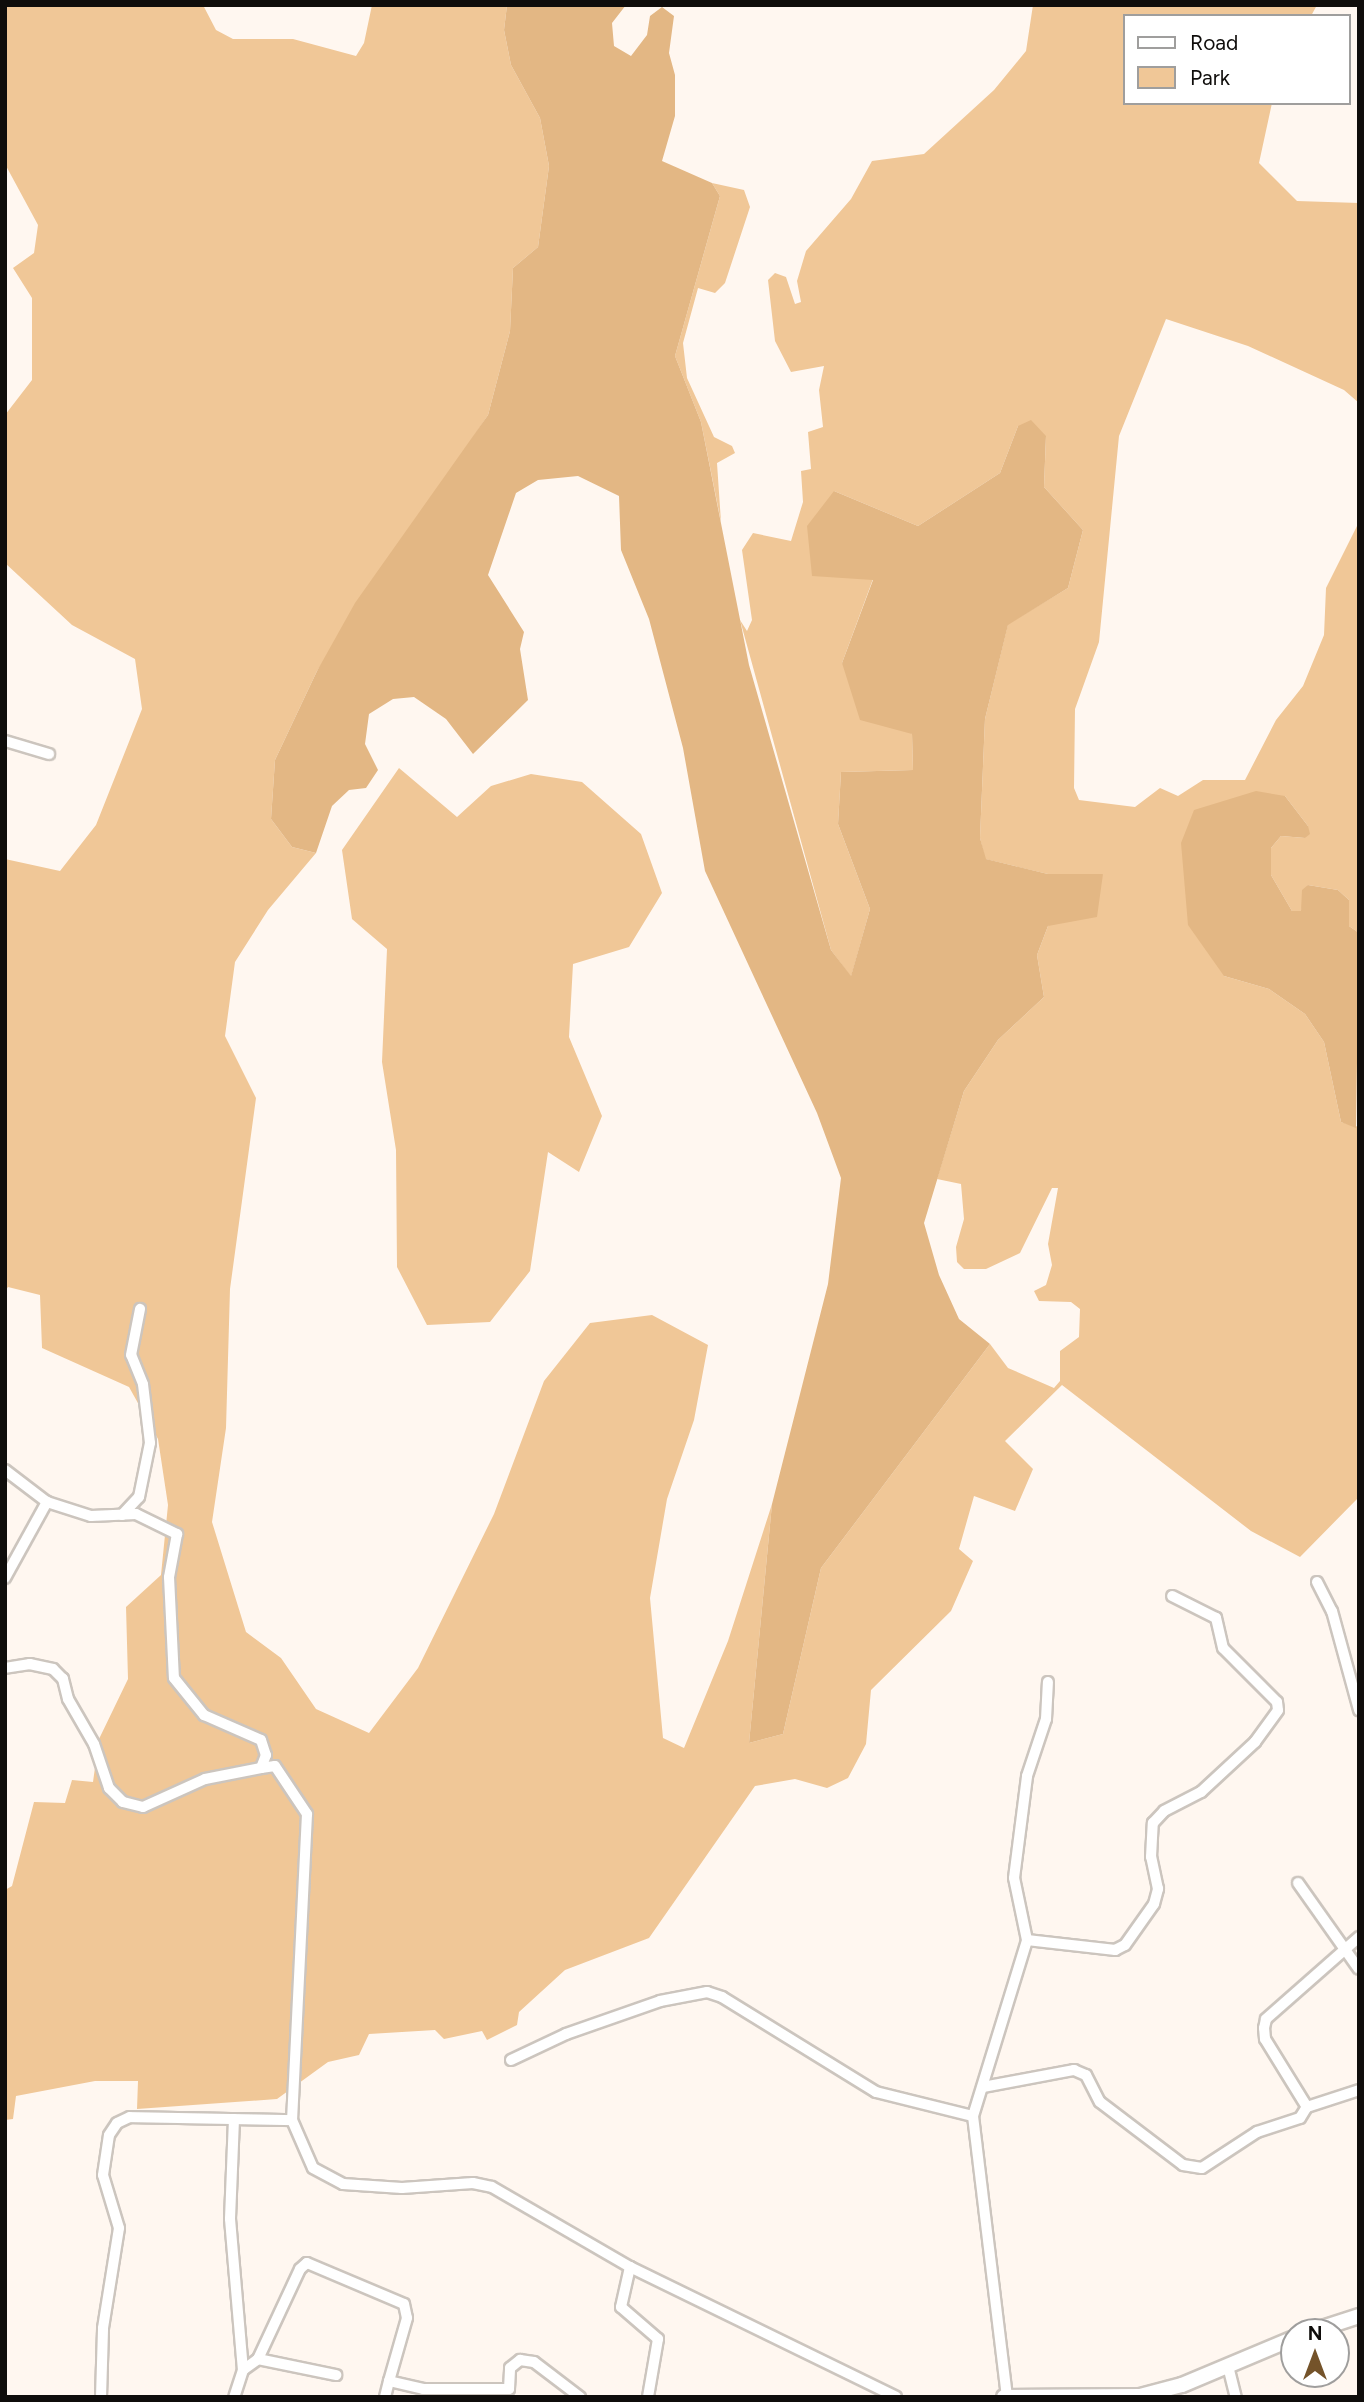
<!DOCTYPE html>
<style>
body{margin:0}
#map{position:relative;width:1364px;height:2402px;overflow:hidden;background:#fff7f0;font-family:Figtree,sans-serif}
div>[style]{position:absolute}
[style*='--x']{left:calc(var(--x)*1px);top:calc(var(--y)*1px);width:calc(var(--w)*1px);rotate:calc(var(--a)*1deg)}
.green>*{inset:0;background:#f0c797}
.forest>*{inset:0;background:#e3b784}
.roads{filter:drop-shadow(2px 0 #ccc5be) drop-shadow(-2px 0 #ccc5be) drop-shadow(0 2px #ccc5be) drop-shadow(0 -2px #ccc5be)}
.street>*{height:10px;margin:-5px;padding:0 5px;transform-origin:5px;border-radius:5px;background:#fff}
.secondary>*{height:14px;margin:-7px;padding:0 7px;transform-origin:7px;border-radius:7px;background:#fff}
span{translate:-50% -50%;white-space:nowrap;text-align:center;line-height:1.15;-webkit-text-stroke:7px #fff;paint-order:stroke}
.frame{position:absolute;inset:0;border:7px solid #0f0d0b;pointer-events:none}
.legend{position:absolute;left:1123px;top:14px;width:228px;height:91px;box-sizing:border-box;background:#fff;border:2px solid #9f9e9d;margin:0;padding:9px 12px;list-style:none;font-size:21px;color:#0f0d0b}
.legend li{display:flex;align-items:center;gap:14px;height:35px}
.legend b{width:35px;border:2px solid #9f9e9d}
.north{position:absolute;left:1280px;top:2318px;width:70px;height:70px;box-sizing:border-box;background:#fff;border:2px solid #9f9e9d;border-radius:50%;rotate:0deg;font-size:19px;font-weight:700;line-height:28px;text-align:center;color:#0f0d0b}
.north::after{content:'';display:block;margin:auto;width:24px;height:32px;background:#74532a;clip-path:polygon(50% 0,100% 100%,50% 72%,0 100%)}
</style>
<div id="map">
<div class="green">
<i style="clip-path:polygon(5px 5px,203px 5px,216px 30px,233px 39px,293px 39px,356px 56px,364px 43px,372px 5px,507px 5px,504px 30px,511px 65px,540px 118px,549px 166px,538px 247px,513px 268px,510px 331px,488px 415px,317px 671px,275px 760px,271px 819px,292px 847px,316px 853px,268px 910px,235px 962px,225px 1036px,256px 1098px,230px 1289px,226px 1428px,212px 1522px,246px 1632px,281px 1658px,316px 1709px,369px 1733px,418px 1668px,494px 1514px,544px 1381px,590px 1323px,652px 1315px,708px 1345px,694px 1420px,667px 1499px,650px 1598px,663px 1738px,684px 1748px,728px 1641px,772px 1504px,749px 1743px,783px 1734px,821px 1568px,990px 1344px,1008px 1368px,1054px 1388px,1060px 1381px,1060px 1351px,1079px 1337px,1080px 1309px,1071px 1302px,1039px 1301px,1034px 1291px,1046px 1285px,1052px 1265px,1048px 1244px,1058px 1188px,1052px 1188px,1020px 1253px,986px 1269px,964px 1269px,957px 1262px,956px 1247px,964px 1219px,961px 1184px,937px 1179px,964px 1091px,998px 1040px,1044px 997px,1037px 955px,1048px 926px,1103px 874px,1048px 874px,985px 859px,980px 838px,985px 719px,1008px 624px,1068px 588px,1083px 530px,1044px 487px,1046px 437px,1018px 426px,1000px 473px,918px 526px,834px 491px,873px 579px,842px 663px,912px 734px,913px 770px,841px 772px,838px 824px,870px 909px,851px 977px,831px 950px,740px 620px,747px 631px,752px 620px,742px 550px,753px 533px,791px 541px,803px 502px,801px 471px,811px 469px,808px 432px,823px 427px,819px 390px,824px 366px,791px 372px,775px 341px,768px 280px,775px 273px,786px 277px,795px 304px,801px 302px,797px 281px,806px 251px,851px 199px,872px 161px,924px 154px,994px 90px,1026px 51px,1033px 5px,1317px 5px,1311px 16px,1124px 16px,1124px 103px,1272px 103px,1259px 163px,1297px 201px,1359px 203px,1359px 403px,1344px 390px,1248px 346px,1166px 319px,1119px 436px,1099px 642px,1075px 709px,1074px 788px,1079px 800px,1135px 807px,1160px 788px,1178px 796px,1203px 780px,1245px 780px,1276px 720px,1303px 686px,1324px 635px,1326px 588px,1359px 522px,1359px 933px,1349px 926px,1349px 900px,1338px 890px,1308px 885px,1301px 911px,1292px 911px,1271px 875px,1271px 848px,1281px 836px,1305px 838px,1308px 826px,1285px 796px,1224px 976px,1269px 989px,1305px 1014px,1324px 1042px,1341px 1122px,1359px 1127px,1359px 1497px,1300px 1557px,1251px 1531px,1062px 1385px,1005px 1441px,1033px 1469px,1015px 1511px,974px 1496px,959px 1549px,973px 1561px,951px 1611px,871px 1690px,866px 1744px,848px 1778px,827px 1788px,795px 1779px,755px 1786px,649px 1938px,565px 1970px,519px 2012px,517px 2025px,487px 2040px,482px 2031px,444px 2039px,435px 2030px,369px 2034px,359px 2055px,328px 2062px,277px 2099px,137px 2109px,138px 2081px,95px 2081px,16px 2096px,13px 2119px,5px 2120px,5px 1890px,12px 1886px,34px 1802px,65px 1803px,72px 1780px,93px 1782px,99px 1739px,128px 1679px,126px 1607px,161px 1575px,168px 1505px,158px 1439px,129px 1387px,42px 1348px,40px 1295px,8px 1287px,5px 1291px,5px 859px,60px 871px,96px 825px,142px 709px,135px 659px,72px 625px,5px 563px,5px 415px,32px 380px,32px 298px,13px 268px,34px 253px,38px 225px,5px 164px)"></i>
<i style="clip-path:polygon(712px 183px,744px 190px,750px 207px,725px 283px,715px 293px,698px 288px,683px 343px,687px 378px,714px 437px,732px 446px,735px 453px,717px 463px,721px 522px,701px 422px,675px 356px,720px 196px)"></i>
<i style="clip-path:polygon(399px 768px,457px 817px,491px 786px,531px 774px,582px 782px,641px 834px,662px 893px,629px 947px,573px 964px,569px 1037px,602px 1116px,579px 1172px,548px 1152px,530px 1271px,490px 1322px,427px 1325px,397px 1267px,396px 1150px,382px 1062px,387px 949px,352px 919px,342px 850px)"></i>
</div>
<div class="forest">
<i style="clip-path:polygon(507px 5px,626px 5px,612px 23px,614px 46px,631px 56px,647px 35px,650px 16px,662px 7px,674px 16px,669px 53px,675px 75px,675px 116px,662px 161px,712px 183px,720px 196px,675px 356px,701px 422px,749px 665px,831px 950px,851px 976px,870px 909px,838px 824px,841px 772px,913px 770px,912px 734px,860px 720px,842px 663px,873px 580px,812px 576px,807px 526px,834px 491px,918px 526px,1000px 473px,1018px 426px,1031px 420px,1046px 436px,1044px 487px,1083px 530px,1068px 588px,1008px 625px,985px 719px,980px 838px,986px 859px,1048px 874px,1103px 874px,1097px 917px,1048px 926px,1037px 955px,1044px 997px,998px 1040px,964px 1091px,924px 1223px,939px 1275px,959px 1319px,990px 1344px,821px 1568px,783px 1734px,749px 1743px,772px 1504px,828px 1284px,841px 1178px,817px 1113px,705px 871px,683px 748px,649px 619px,621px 550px,619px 496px,578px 476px,538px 480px,516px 493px,488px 575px,524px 632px,520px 649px,528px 700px,473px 754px,446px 719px,414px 697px,393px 699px,369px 714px,365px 744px,378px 770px,366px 788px,349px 790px,332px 806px,316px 853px,292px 847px,271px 819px,275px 760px,317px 671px,355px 603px,488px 415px,510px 331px,513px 268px,538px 247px,549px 166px,540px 118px,511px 65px,504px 30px)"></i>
<i style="clip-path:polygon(1256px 791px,1285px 796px,1308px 826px,1310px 834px,1305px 838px,1281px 836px,1271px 848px,1271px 875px,1292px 911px,1301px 911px,1302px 890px,1308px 885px,1338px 890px,1349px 900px,1349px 926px,1359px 933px,1356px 1128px,1341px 1122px,1324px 1042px,1305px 1014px,1269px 989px,1224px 976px,1188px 925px,1181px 843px,1194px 810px)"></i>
</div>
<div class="roads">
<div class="street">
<i style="--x:5;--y:741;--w:46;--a:16.5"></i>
<i style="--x:5;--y:1470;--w:53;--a:37.3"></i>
<i style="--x:47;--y:1502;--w:46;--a:17.7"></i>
<i style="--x:91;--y:1516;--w:45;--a:-2.5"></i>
<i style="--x:136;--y:1514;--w:46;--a:26"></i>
<i style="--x:177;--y:1534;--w:44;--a:100.5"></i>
<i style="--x:169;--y:1577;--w:101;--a:87.2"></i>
<i style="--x:174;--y:1678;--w:48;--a:51"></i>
<i style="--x:204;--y:1715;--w:62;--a:23.7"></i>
<i style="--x:261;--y:1740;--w:16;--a:72"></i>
<i style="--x:266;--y:1755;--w:14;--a:111"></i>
<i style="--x:261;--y:1768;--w:57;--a:168.9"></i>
<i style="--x:205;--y:1779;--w:68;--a:155.7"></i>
<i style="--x:143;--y:1807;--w:21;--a:-166"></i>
<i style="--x:123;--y:1802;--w:20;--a:-135"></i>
<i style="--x:109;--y:1788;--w:46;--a:-108.8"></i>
<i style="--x:94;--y:1744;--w:52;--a:-120"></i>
<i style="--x:68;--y:1699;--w:21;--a:-104"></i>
<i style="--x:63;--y:1679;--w:14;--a:-135"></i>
<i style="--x:53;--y:1669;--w:24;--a:-168"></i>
<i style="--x:30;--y:1664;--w:25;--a:171"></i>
<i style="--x:122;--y:1515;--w:25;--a:-47"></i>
<i style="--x:139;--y:1497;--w:55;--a:-78.5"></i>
<i style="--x:150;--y:1443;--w:59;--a:-96.8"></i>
<i style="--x:143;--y:1384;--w:31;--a:-112"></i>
<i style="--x:131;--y:1355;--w:47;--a:-78.9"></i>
<i style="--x:5;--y:1578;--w:87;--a:-61.1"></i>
<i style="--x:1317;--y:1582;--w:33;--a:63"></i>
<i style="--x:1332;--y:1611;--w:103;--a:74.7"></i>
<i style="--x:261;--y:1768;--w:14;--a:-8"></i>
<i style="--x:275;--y:1766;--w:58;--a:56.3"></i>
<i style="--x:307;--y:1814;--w:306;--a:92.8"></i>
<i style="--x:292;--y:2120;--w:52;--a:66.4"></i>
<i style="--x:313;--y:2168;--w:34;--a:28"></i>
<i style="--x:343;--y:2184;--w:59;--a:3.9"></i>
<i style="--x:402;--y:2188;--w:71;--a:-4"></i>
<i style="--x:473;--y:2183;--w:19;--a:12"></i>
<i style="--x:492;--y:2187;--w:160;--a:30.1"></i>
<i style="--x:630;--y:2267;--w:296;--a:26"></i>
<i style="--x:1298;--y:1883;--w:105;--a:54.7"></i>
<i style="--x:1027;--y:1940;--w:89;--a:6.5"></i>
<i style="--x:1115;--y:1950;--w:11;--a:-27"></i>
<i style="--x:1125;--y:1945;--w:50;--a:-54.7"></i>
<i style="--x:1154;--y:1904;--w:16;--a:-75"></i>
<i style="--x:1158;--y:1889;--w:33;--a:-102"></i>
<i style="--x:1151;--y:1857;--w:34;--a:-87"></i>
<i style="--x:1153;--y:1823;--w:16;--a:-47"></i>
<i style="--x:1164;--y:1811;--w:42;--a:-27.2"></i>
<i style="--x:1201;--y:1792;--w:74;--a:-42.8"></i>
<i style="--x:1255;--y:1742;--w:39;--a:-54"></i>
<i style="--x:1278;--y:1710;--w:8;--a:-97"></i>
<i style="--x:1277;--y:1702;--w:76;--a:-135"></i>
<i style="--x:1223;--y:1648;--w:31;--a:-103"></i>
<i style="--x:1216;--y:1618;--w:49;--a:-153.4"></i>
<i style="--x:511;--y:2060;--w:61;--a:-25.3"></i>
<i style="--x:566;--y:2034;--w:100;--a:-19.3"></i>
<i style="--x:660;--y:2001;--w:48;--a:-10.8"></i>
<i style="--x:707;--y:1992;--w:16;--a:18"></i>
<i style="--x:722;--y:1997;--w:181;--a:31.7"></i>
<i style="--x:876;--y:2092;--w:100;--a:13.9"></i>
<i style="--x:973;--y:2116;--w:283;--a:83.1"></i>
<i style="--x:983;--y:2087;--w:93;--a:-10.6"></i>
<i style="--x:1074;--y:2070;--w:13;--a:23"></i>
<i style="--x:1086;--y:2075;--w:30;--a:63"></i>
<i style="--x:1100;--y:2102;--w:104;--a:37.2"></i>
<i style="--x:1183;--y:2165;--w:19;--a:9"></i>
<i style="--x:1202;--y:2168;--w:66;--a:-33.2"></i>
<i style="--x:1257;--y:2132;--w:45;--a:-18"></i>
<i style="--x:1300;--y:2118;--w:13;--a:-58"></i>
<i style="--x:1307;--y:2107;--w:55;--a:-18.1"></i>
<i style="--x:1307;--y:2107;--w:80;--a:-121.7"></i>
<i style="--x:1265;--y:2039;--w:11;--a:-95"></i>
<i style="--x:1264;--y:2028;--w:9;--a:-77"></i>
<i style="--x:1266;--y:2019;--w:124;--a:-41.4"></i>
<i style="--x:973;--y:2116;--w:184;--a:-72.9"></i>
<i style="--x:1027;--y:1940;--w:63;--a:-101.8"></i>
<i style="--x:1014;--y:1878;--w:103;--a:-82.7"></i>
<i style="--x:1027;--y:1776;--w:60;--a:-71.6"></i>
<i style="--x:1046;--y:1719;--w:37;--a:-87"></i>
<i style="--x:234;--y:2119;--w:100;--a:92.3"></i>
<i style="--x:230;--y:2219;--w:152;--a:85.1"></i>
<i style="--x:243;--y:2370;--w:28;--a:108"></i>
<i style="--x:630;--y:2267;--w:41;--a:102.7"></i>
<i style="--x:621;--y:2307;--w:49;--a:40.9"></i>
<i style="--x:658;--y:2339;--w:59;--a:99.8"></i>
<i style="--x:258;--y:2359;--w:80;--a:11.6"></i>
<i style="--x:1228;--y:2366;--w:32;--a:76"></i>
<i style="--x:243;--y:2370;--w:19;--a:-36"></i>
<i style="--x:258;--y:2359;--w:99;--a:-65"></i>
<i style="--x:300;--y:2269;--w:9;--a:-41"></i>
<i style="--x:307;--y:2263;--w:105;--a:22.9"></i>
<i style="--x:404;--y:2304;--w:14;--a:78"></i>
<i style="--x:407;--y:2318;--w:66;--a:105.9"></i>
<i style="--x:101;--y:2397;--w:69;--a:-88.3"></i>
<i style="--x:103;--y:2328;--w:101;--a:-80.9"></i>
<i style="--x:119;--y:2228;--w:55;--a:-106.8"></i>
<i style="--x:103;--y:2175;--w:40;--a:-81.5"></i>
<i style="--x:109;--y:2135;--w:14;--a:-56"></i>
<i style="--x:117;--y:2123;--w:14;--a:-25"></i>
<i style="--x:130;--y:2117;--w:162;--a:1.1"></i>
<i style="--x:385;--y:2397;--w:16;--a:-76"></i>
<i style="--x:389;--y:2381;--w:35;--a:13"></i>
<i style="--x:423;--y:2389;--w:86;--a:0"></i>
<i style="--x:509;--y:2389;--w:21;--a:-87"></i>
<i style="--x:510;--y:2368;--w:13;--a:-39"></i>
<i style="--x:520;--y:2360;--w:14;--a:8"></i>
<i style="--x:534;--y:2362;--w:58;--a:37.3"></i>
</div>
<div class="secondary">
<i style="--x:1310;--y:2332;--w:52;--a:-18.1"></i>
<i style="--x:1004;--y:2397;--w:136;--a:-0.4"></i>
<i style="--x:1140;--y:2396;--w:43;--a:-14.7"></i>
<i style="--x:1182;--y:2385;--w:121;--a:-22.8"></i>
</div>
</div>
<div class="frame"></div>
<ul class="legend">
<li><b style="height:9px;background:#fff"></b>Road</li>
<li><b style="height:19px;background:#f0c797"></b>Park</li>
</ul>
<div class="north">N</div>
</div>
